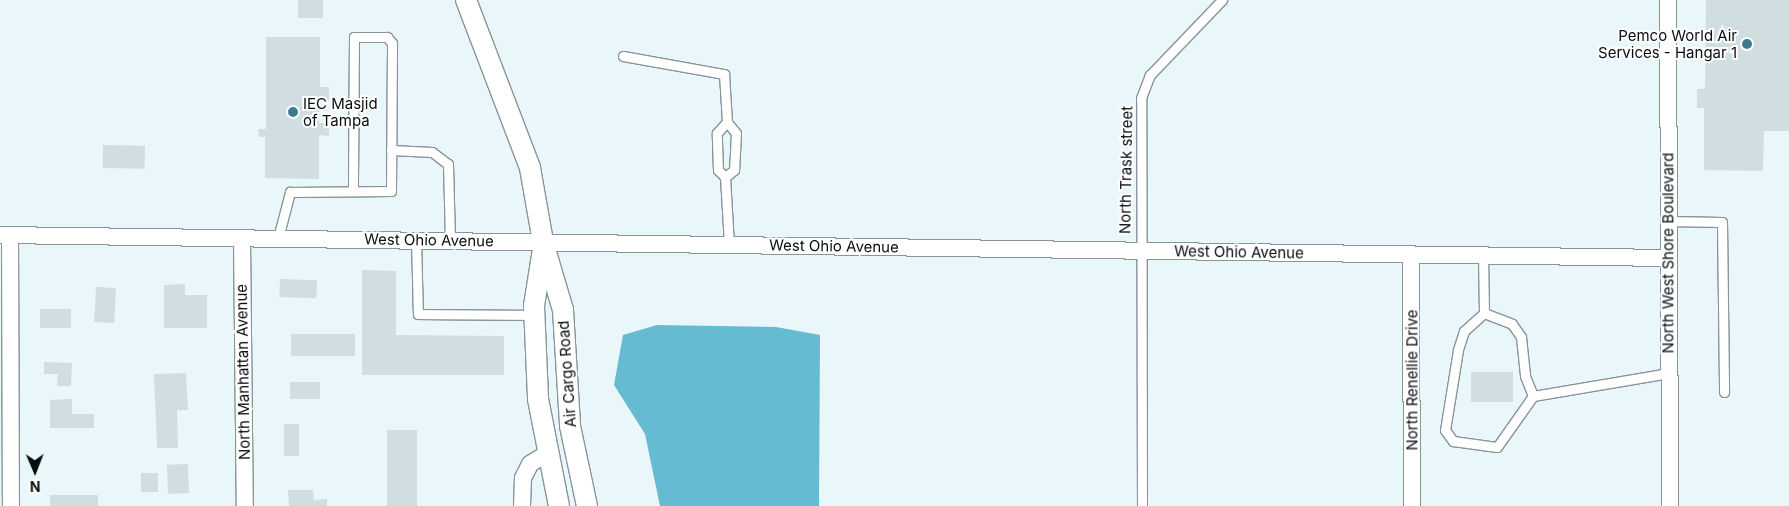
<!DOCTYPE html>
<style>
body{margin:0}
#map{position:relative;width:1789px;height:506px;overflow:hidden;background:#e9f7fb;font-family:Inter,sans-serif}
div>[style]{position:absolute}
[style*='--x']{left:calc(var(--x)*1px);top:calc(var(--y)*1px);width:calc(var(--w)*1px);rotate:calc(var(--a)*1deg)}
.water>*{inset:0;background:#65bbd2}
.building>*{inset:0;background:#d0dde1;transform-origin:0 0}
.roads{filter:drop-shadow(1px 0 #889598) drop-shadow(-1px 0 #889598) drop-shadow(0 1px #889598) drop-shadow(0 -1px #889598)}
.service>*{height:9px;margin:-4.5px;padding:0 4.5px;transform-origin:4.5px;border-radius:4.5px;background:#fff}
.minor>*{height:16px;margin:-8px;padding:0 8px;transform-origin:8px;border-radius:8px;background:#fff}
.tertiary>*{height:20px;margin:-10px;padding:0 10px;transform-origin:10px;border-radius:10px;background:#fff}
.dots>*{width:14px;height:14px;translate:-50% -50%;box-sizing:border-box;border:2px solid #fff;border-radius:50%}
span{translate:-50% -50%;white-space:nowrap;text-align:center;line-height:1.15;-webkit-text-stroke:4px #fff;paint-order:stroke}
.poi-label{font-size:15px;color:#080d0e}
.right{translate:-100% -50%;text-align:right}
.left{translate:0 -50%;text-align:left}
.street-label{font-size:15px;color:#080d0e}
.north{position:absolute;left:10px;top:446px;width:50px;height:50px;-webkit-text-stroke:4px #fff;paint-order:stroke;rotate:179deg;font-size:14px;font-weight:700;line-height:20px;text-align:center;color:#080d0e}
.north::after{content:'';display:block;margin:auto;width:18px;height:22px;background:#080d0e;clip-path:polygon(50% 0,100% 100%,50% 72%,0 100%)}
</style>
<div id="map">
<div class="water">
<i style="clip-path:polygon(657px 325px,776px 327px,820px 335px,819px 506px,660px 506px,645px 434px,614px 385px,623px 335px)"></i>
</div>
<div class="building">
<i style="left:298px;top:0;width:25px;height:18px"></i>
<i style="clip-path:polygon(1706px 0,1789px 0,1789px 131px,1764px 131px,1763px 171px,1704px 170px,1704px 108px,1697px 108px,1697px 89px,1705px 89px)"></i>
<i style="clip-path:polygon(266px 37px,320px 37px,320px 87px,329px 87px,329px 101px,320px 100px,319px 123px,329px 123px,329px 136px,319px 135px,319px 179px,265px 178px,265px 137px,259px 137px,258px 129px,266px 129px)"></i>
<i style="left:103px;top:145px;width:42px;height:23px;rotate:1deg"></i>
<i style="clip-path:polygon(362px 270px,396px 271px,396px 335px,504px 336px,504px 375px,362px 375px)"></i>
<i style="left:280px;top:279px;width:37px;height:18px;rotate:2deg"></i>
<i style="clip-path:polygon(185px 284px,185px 295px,207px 295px,207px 328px,164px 328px,164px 285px)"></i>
<i style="left:96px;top:287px;width:20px;height:35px;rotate:3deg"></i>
<i style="left:40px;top:309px;width:31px;height:19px"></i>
<i style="left:355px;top:334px;width:22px;height:64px;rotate:90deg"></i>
<i style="clip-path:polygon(44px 362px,72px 363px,71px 386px,57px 386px,58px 374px,44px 374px)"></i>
<i style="left:1471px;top:372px;width:42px;height:30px"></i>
<i style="clip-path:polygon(186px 373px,188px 410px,177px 410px,178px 448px,157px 448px,154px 374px)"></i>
<i style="left:290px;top:382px;width:30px;height:17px"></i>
<i style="clip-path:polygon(72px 399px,72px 414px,94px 414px,94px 428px,50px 428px,50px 400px)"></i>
<i style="left:284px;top:424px;width:15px;height:32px"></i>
<i style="left:387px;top:430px;width:30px;height:76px"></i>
<i style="left:188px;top:464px;width:29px;height:21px;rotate:88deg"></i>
<i style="left:141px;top:473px;width:17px;height:19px"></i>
<i style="clip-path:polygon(288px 490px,313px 490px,314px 500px,327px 499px,327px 506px,289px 506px)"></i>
<i style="left:50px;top:495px;width:48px;height:11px"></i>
</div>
<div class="roads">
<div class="service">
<i style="--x:623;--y:56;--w:103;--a:10.1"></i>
<i style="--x:724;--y:74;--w:48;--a:86.4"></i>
<i style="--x:727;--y:122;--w:14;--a:51"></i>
<i style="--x:736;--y:133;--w:37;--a:93"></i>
<i style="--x:734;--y:170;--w:11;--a:142"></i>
<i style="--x:725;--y:177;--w:68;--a:86.6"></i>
<i style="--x:391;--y:150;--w:41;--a:2.8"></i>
<i style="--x:432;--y:152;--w:20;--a:37"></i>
<i style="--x:448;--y:164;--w:77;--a:88.5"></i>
<i style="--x:725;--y:177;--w:10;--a:-135"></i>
<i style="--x:718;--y:170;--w:37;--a:-92"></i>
<i style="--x:717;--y:133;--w:15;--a:-48"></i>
<i style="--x:1668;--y:221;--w:54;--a:1.1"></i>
<i style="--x:1722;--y:222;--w:170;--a:89.3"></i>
<i style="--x:278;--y:238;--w:48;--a:-75.4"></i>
<i style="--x:290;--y:192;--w:101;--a:-0.6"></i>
<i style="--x:391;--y:191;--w:148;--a:-89.6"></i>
<i style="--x:392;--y:43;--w:8;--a:-130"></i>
<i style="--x:387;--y:37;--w:33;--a:180"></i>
<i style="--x:354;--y:37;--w:154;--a:90.4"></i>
<i style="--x:416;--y:240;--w:74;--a:88.5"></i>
<i style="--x:418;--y:314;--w:117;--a:0.5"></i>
<i style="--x:1483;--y:255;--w:58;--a:89"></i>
<i style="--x:1484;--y:313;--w:27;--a:138"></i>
<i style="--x:1464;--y:331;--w:20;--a:108"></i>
<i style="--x:1458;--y:350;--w:81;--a:99.2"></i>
<i style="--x:1445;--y:430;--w:14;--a:54"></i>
<i style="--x:1453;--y:441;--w:44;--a:7.8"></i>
<i style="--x:1497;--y:447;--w:62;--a:-54.8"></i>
<i style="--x:1533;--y:396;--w:138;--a:-9.6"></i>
<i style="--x:1484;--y:313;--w:30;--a:21"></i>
<i style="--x:1512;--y:324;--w:16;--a:55"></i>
<i style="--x:1521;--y:337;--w:39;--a:84"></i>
<i style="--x:1525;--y:376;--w:22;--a:68"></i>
<i style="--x:1142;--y:506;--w:408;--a:-90.1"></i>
<i style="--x:1141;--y:98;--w:25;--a:-69"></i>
<i style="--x:1150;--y:75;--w:104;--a:-46.2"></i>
</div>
<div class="minor">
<i style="--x:1668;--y:0;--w:506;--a:89.77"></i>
<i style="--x:0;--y:235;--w:1668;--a:0.79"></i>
<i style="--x:10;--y:236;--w:270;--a:89.8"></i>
<i style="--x:242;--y:238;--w:268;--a:89.4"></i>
<i style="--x:1411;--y:254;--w:252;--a:89.8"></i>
<i style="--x:522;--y:506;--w:28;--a:-88"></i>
<i style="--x:523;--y:478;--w:16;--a:-63"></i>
<i style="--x:530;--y:464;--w:19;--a:-32"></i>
</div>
<div class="tertiary">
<i style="--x:466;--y:0;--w:180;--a:69.1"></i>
<i style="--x:530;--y:168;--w:75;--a:80"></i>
<i style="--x:543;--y:242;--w:71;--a:73.6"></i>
<i style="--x:563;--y:310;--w:116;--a:86.5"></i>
<i style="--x:570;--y:426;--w:82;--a:78"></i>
<i style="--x:543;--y:249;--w:58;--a:99"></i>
<i style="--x:534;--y:306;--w:93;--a:87.5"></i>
<i style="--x:538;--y:399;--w:109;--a:78.9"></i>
</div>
</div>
<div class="dots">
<i style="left:1747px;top:44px;background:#3b7d8e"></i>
<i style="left:293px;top:112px;background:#3b7d8e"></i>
</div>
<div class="poi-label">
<span class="right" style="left:1737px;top:44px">Pemco World Air<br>Services - Hangar 1</span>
<span class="left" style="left:303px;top:112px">IEC Masjid<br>of Tampa</span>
</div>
<div class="street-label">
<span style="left:1126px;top:170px;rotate:-89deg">North Trask street</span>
<span style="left:429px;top:240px;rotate:1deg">West Ohio Avenue</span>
<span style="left:834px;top:246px;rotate:1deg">West Ohio Avenue</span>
<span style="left:1239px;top:252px;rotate:1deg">West Ohio Avenue</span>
<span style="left:1668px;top:253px;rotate:-90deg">North West Shore Boulevard</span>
<span style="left:243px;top:372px;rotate:-91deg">North Manhattan Avenue</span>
<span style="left:567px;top:374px;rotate:-94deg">Air Cargo Road</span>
<span style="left:1412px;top:380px;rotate:-90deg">North Renellie Drive</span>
</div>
<div class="north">N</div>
</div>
